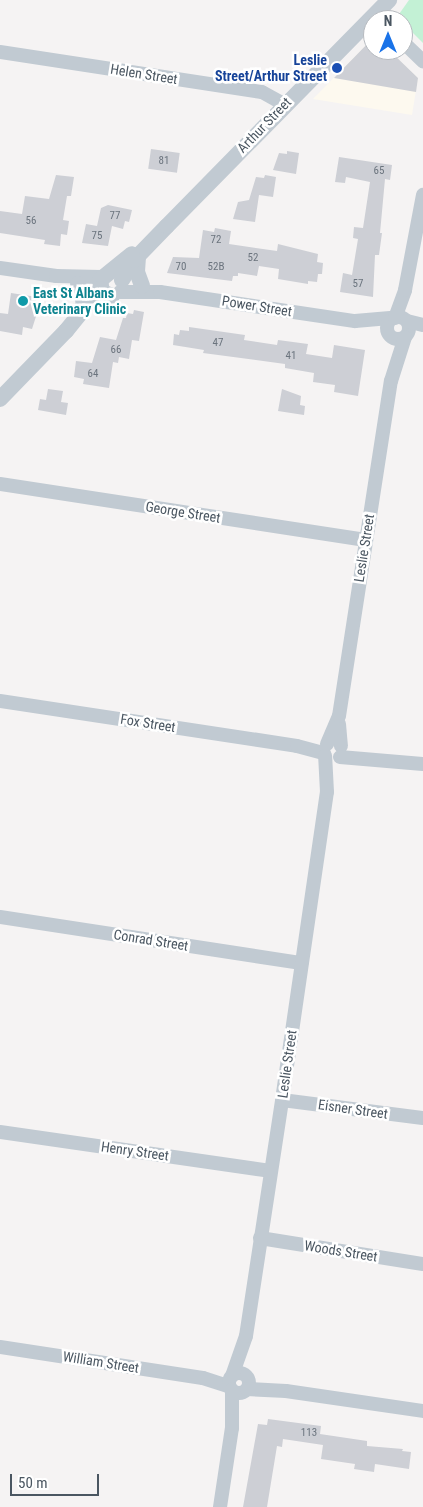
<!DOCTYPE html>
<style>
body{margin:0}
#map{position:relative;width:423px;height:1507px;overflow:hidden;background:#f5f3f3;font-family:"Roboto Condensed",sans-serif}
div>[style]{position:absolute}
[style*='--x']{left:calc(var(--x)*1px);top:calc(var(--y)*1px);width:calc(var(--w)*1px);rotate:calc(var(--a)*1deg)}
.commercial>*{inset:0;background:#fdf9ef}
.green>*{inset:0;background:#c3f1d5}
.building>*{inset:0;background:#cdcfd5;transform-origin:0 0}
.minor>*{height:14px;margin:-7px;padding:0 7px;transform-origin:7px;border-radius:7px;background:#c1cad2}
.minor>.ring{margin:-7px;padding:0;box-sizing:content-box;background:none;border:14px solid #c1cad2;border-radius:50%}
.tertiary>*{height:16px;margin:-8px;padding:0 8px;transform-origin:8px;border-radius:8px;background:#c1cad2}
.dots>*{width:14px;height:14px;translate:-50% -50%;box-sizing:border-box;border:2px solid #fff;border-radius:50%}
span{translate:-50% -50%;white-space:nowrap;text-align:center;line-height:1.15;-webkit-text-stroke:5px #fff;paint-order:stroke}
.number-label{font-size:11px;color:#6b747e}
.number-label span{-webkit-text-stroke-width:0}
.transit-label{font-size:14px;color:#164399;font-weight:700}
.right{translate:-100% -50%;text-align:right}
.street-label{font-size:14px;color:#4a5661}
.culture-label{font-size:14px;color:#0d838f;font-weight:700}
.left{translate:0 -50%;text-align:left}
.north{position:absolute;left:363px;top:10px;width:50px;height:50px;box-sizing:border-box;background:#fff;border:1px solid #b7bbc0;border-radius:50%;rotate:0deg;font-size:14px;font-weight:700;line-height:20px;text-align:center;color:#4a5661}
.north::after{content:'';display:block;margin:auto;width:18px;height:22px;background:#1a73e8;clip-path:polygon(50% 0,100% 100%,50% 72%,0 100%)}
.scale{position:absolute;left:10px;top:1474px;width:89px;height:22px;box-sizing:border-box;border:2px solid #4a5661;border-top:0;padding-left:6px;font-size:15px;line-height:18px;white-space:nowrap;color:#4a5661;-webkit-text-stroke:4px #fff;paint-order:stroke}
</style>
<div id="map">
<div class="commercial">
<i style="clip-path:polygon(369px 42px,373px 50px,389px 50px,418px 78px,412px 115px,313px 99px)"></i>
</div>
<div class="green">
<i style="clip-path:polygon(409px 0,423px 0,423px 43px,397px 17px)"></i>
</div>
<div class="building">
<i style="clip-path:polygon(373px 38px,373px 50px,389px 50px,418px 78px,416px 92px,334px 78px)"></i>
<i style="left:151px;top:149px;width:29px;height:20px;rotate:8deg"></i>
<i style="clip-path:polygon(287px 151px,299px 153px,296px 174px,273px 170px,279px 153px,287px 154px)"></i>
<i style="clip-path:polygon(339px 157px,392px 165px,390px 180px,385px 179px,380px 233px,382px 233px,379px 255px,375px 255px,373px 297px,340px 292px,343px 273px,352px 275px,358px 239px,353px 238px,354px 227px,363px 228px,370px 182px,346px 177px,345px 183px,335px 182px)"></i>
<i style="clip-path:polygon(56px 175px,74px 177px,71px 196px,67px 196px,63px 220px,69px 221px,67px 235px,61px 234px,60px 246px,44px 244px,45px 240px,0 233px,0 211px,22px 214px,25px 196px,49px 199px)"></i>
<i style="clip-path:polygon(265px 175px,276px 177px,273px 197px,259px 195px,255px 222px,233px 219px,238px 202px,249px 200px,256px 177px,264px 178px)"></i>
<i style="clip-path:polygon(108px 205px,132px 210px,129px 222px,125px 221px,123px 229px,112px 226px,108px 246px,82px 243px,86px 224px,97px 226px,101px 208px)"></i>
<i style="clip-path:polygon(215px 228px,231px 231px,229px 244px,277px 251px,278px 244px,318px 254px,317px 262px,323px 263px,322px 274px,318px 274px,317px 282px,308px 281px,308px 284px,278px 279px,279px 269px,259px 266px,257px 276px,238px 273px,238px 276px,233px 276px,232px 281px,167px 273px,173px 257px,199px 258px,203px 230px,214px 232px)"></i>
<i style="clip-path:polygon(11px 293px,37px 297px,35px 306px,39px 307px,32px 329px,23px 327px,22px 335px,0 331px,0 313px,8px 314px)"></i>
<i style="clip-path:polygon(134px 310px,144px 312px,139px 341px,132px 340px,129px 359px,119px 357px,118px 363px,113px 362px,109px 388px,83px 384px,84px 379px,74px 377px,76px 361px,92px 363px,100px 337px,116px 340px,123px 318px,126px 318px,127px 313px,133px 314px)"></i>
<i style="clip-path:polygon(189px 327px,245px 335px,244px 340px,277px 345px,278px 340px,308px 344px,306px 354px,332px 358px,334px 345px,365px 350px,358px 396px,334px 392px,335px 385px,313px 382px,314px 373px,285px 368px,285px 364px,203px 353px,204px 350px,173px 345px,174px 334px,179px 335px,180px 330px,189px 331px)"></i>
<i style="clip-path:polygon(48px 389px,63px 391px,61px 402px,68px 403px,66px 415px,38px 410px,40px 399px,46px 400px)"></i>
<i style="clip-path:polygon(282px 389px,301px 396px,300px 405px,305px 406px,304px 415px,278px 411px)"></i>
<i style="clip-path:polygon(268px 1419px,321px 1426px,320px 1434px,367px 1441px,367px 1446px,403px 1449px,402px 1451px,411px 1452px,409px 1469px,375px 1464px,374px 1472px,354px 1469px,355px 1464px,321px 1459px,323px 1445px,283px 1439px,282px 1447px,277px 1446px,267px 1507px,243px 1507px,258px 1424px,267px 1425px)"></i>
</div>
<div class="minor">
<i style="--x:403;--y:42;--w:28;--a:44"></i>
<i style="--x:0;--y:52;--w:265;--a:8.7"></i>
<i style="--x:262;--y:92;--w:25;--a:29"></i>
<i style="--x:0;--y:268;--w:57;--a:8.1"></i>
<i style="--x:56;--y:276;--w:45;--a:1.3"></i>
<i style="--x:120;--y:292;--w:40;--a:0"></i>
<i style="--x:160;--y:292;--w:197;--a:8.5"></i>
<i style="--x:355;--y:321;--w:38;--a:-5"></i>
<i class="ring" style="left:387px;top:317px;width:8px;height:8px"></i>
<i style="--x:395;--y:318;--w:30;--a:-70"></i>
<i style="--x:405;--y:290;--w:97;--a:-79.3"></i>
<i style="--x:407;--y:321;--w:16;--a:14"></i>
<i style="--x:0;--y:484;--w:370;--a:8.7"></i>
<i style="--x:0;--y:701;--w:300;--a:8.6"></i>
<i style="--x:297;--y:746;--w:28;--a:15"></i>
<i style="--x:339;--y:724;--w:22;--a:85"></i>
<i style="--x:327;--y:744;--w:30;--a:-67"></i>
<i style="--x:339;--y:716;--w:339;--a:-81.2"></i>
<i style="--x:391;--y:381;--w:46;--a:-72.3"></i>
<i style="--x:340;--y:757;--w:83;--a:4.8"></i>
<i style="--x:0;--y:917;--w:305;--a:8.7"></i>
<i style="--x:282;--y:1100;--w:142;--a:7.3"></i>
<i style="--x:0;--y:1132;--w:273;--a:8.2"></i>
<i style="--x:260;--y:1238;--w:165;--a:9.1"></i>
<i style="--x:0;--y:1347;--w:205;--a:8.7"></i>
<i style="--x:203;--y:1378;--w:28;--a:18"></i>
<i class="ring" style="left:229px;top:1373px;width:6px;height:6px"></i>
<i style="--x:232;--y:1376;--w:42;--a:-70.7"></i>
<i style="--x:246;--y:1336;--w:239;--a:-81.3"></i>
<i style="--x:282;--y:1100;--w:311;--a:-81.7"></i>
<i style="--x:327;--y:792;--w:36;--a:-93"></i>
<i style="--x:247;--y:1389;--w:39;--a:3"></i>
<i style="--x:286;--y:1391;--w:138;--a:8.3"></i>
<i style="--x:220;--y:1507;--w:80;--a:-81.4"></i>
<i style="--x:232;--y:1428;--w:38;--a:-90"></i>
</div>
<div class="tertiary">
<i style="--x:138;--y:257;--w:15;--a:94"></i>
<i style="--x:137;--y:272;--w:15;--a:70"></i>
<i style="--x:122;--y:280;--w:23;--a:-59"></i>
<i style="--x:134;--y:260;--w:47;--a:-45.9"></i>
<i style="--x:167;--y:226;--w:317;--a:-45.5"></i>
<i style="--x:78;--y:284;--w:19;--a:72"></i>
<i style="--x:84;--y:302;--w:11;--a:105"></i>
<i style="--x:112;--y:296;--w:11;--a:-158"></i>
<i style="--x:102;--y:292;--w:12;--a:-99"></i>
<i style="--x:100;--y:280;--w:41;--a:-39.1"></i>
<i style="--x:0;--y:399;--w:95;--a:-45.9"></i>
<i style="--x:66;--y:331;--w:54;--a:-51"></i>
</div>
<div class="dots">
<i style="left:337px;top:68px;background:#1a4fb4"></i>
<i style="left:23px;top:301px;background:#0f9aa8"></i>
</div>
<div class="number-label">
<span style="left:164px;top:161px">81</span>
<span style="left:379px;top:171px">65</span>
<span style="left:115px;top:216px">77</span>
<span style="left:31px;top:221px">56</span>
<span style="left:97px;top:236px">75</span>
<span style="left:216px;top:240px">72</span>
<span style="left:253px;top:258px">52</span>
<span style="left:181px;top:267px">70</span>
<span style="left:216px;top:267px">52B</span>
<span style="left:358px;top:284px">57</span>
<span style="left:218px;top:343px">47</span>
<span style="left:116px;top:350px">66</span>
<span style="left:291px;top:356px">41</span>
<span style="left:93px;top:374px">64</span>
<span style="left:309px;top:1433px">113</span>
</div>
<div class="transit-label">
<span class="right" style="left:327px;top:68px">Leslie<br>Street/Arthur Street</span>
</div>
<div class="street-label">
<span style="left:144px;top:74px;rotate:9deg">Helen Street</span>
<span style="left:264px;top:125px;rotate:-46deg">Arthur Street</span>
<span style="left:257px;top:306px;rotate:9deg">Power Street</span>
<span style="left:183px;top:512px;rotate:9deg">George Street</span>
<span style="left:364px;top:548px;rotate:-81deg">Leslie Street</span>
<span style="left:148px;top:723px;rotate:9deg">Fox Street</span>
<span style="left:151px;top:940px;rotate:9deg">Conrad Street</span>
<span style="left:287px;top:1064px;rotate:-82deg">Leslie Street</span>
<span style="left:353px;top:1109px;rotate:8deg">Eisner Street</span>
<span style="left:135px;top:1151px;rotate:8deg">Henry Street</span>
<span style="left:341px;top:1251px;rotate:9deg">Woods Street</span>
<span style="left:101px;top:1362px;rotate:9deg">William Street</span>
</div>
<div class="culture-label">
<span class="left" style="left:33px;top:301px">East St Albans<br>Veterinary Clinic</span>
</div>
<div class="north">N</div>
<div class="scale">50 m</div>
</div>
